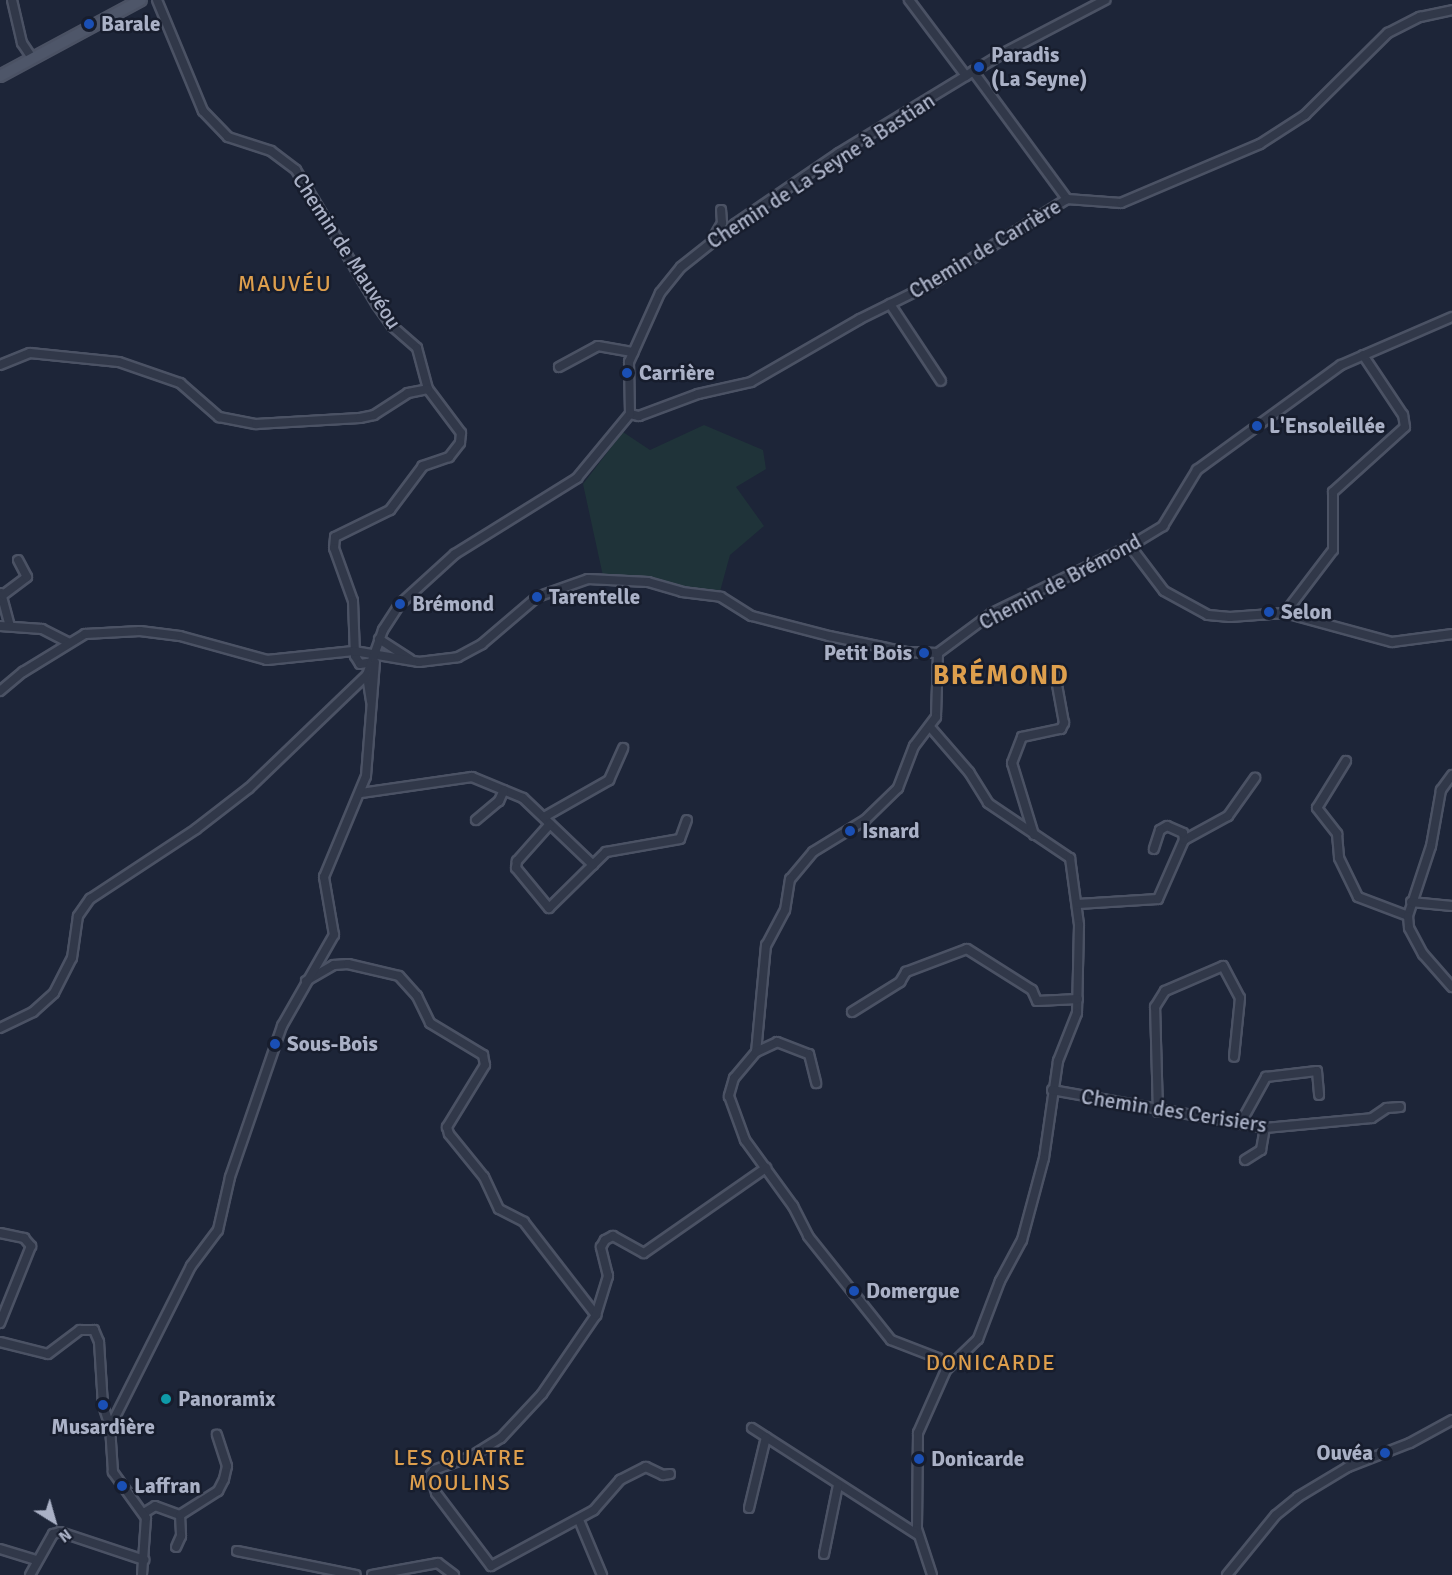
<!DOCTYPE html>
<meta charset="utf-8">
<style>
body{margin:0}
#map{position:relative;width:1452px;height:1575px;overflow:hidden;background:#1d2538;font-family:Signika,sans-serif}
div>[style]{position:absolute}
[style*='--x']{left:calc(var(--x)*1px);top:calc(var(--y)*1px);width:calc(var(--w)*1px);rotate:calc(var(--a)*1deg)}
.green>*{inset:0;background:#1f3339}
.roads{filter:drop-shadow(2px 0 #4b5264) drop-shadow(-2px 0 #4b5264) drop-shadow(0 2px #4b5264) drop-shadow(0 -2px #4b5264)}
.minor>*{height:8px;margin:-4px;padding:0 4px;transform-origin:4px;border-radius:4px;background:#313849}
.major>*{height:10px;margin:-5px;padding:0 5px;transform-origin:5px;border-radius:5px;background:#4e5669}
.dots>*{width:16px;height:16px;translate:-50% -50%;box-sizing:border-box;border:3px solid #171d2d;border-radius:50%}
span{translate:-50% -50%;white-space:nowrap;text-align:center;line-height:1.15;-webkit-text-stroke:5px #171d2d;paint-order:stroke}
.poi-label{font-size:21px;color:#aab1c6;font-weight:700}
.left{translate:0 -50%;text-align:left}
.right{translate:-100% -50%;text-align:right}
.street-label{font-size:21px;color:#aab1c6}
.neighbourhood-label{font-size:22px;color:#de9f4d;letter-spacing:1.5px}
.district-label{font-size:27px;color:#de9f4d;font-weight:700;letter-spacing:1.5px}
.north{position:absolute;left:24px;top:1491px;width:60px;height:60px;-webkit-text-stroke:4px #171d2d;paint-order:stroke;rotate:143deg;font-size:16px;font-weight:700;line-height:24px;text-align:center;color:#aab1c6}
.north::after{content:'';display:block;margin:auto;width:21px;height:27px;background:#aab1c6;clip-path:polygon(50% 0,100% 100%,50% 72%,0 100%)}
</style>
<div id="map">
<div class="green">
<i style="clip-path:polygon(704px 425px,763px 450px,766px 469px,736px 487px,764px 526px,730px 555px,719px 595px,603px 576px,583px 484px,623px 432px,650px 450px)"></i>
</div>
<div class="roads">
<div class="minor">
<i style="--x:12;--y:0;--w:44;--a:76.9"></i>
<i style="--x:22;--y:43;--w:18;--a:56"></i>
<i style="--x:157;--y:0;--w:120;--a:67.5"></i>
<i style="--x:203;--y:111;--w:36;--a:46"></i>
<i style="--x:228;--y:137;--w:45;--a:18"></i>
<i style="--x:271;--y:151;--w:31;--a:37"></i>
<i style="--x:296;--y:170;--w:157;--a:59"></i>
<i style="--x:377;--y:305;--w:26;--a:54"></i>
<i style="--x:392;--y:326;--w:33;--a:41"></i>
<i style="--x:417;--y:348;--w:42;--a:75"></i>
<i style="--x:428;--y:389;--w:55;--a:53.1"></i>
<i style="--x:461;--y:433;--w:10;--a:96"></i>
<i style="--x:460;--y:443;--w:18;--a:128"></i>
<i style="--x:449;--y:457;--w:28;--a:161"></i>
<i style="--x:423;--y:466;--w:55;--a:126.9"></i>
<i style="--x:390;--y:510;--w:61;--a:153.9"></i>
<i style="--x:335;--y:537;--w:11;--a:95"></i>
<i style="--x:334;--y:548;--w:56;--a:70.3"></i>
<i style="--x:353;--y:601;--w:55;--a:87.9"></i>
<i style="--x:355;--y:656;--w:9;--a:58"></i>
<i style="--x:360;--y:664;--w:14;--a:-8"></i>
<i style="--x:909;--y:0;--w:95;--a:53.1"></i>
<i style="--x:973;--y:71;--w:159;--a:53.7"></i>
<i style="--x:715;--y:235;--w:14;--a:-60"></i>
<i style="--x:722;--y:223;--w:13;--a:-94"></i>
<i style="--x:890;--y:304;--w:92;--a:56.5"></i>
<i style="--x:0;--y:365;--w:32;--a:-22"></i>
<i style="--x:30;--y:353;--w:89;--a:5.8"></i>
<i style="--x:119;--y:362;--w:65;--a:19"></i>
<i style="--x:180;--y:383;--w:52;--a:41.1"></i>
<i style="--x:219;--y:417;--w:38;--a:11"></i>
<i style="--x:256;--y:424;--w:104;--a:-3.3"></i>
<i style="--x:360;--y:418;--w:14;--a:-12"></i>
<i style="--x:374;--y:415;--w:40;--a:-32.9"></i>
<i style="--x:408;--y:393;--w:20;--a:-11"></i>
<i style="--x:559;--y:367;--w:44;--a:-28.3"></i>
<i style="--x:598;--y:346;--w:36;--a:10"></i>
<i style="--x:630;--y:414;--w:9;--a:13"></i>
<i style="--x:639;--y:416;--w:63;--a:-20.4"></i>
<i style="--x:698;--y:394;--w:54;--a:-12.8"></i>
<i style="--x:751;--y:382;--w:126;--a:-30"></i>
<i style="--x:860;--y:319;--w:81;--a:-26.3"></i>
<i style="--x:933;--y:283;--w:158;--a:-32.1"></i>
<i style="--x:1067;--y:199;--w:54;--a:4.2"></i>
<i style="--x:1121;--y:203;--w:151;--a:-23"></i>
<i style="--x:1260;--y:144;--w:54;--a:-32.8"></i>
<i style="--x:1305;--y:115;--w:117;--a:-44.7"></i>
<i style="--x:1388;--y:33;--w:36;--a:-27"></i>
<i style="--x:1420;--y:17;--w:33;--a:-12"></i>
<i style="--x:1130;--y:546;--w:56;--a:52.9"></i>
<i style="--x:1164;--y:591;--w:50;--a:28.6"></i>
<i style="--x:1208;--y:615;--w:22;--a:5"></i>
<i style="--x:1230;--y:617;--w:55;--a:-4.2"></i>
<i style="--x:1285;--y:613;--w:111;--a:15.2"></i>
<i style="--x:1392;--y:642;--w:61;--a:-7.6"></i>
<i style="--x:1;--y:593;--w:34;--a:75"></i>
<i style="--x:3;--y:595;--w:30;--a:-37"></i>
<i style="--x:27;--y:577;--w:19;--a:-118"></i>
<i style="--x:1285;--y:613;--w:79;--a:-52.7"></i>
<i style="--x:1333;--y:550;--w:58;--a:-90"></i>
<i style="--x:1333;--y:492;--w:97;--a:-42.1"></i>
<i style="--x:1405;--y:427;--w:12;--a:-99"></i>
<i style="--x:1403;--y:415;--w:72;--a:-123.7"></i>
<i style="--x:0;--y:626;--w:42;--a:4.1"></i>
<i style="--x:42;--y:629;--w:30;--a:27"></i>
<i style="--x:379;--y:639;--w:37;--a:33"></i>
<i style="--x:938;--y:653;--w:64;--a:91.8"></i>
<i style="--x:936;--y:717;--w:36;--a:127"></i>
<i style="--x:914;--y:746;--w:45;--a:110.9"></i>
<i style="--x:898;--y:788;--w:46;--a:135.9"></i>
<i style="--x:865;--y:820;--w:61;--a:148.4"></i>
<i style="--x:813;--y:852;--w:35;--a:130"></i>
<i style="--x:790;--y:879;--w:31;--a:99"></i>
<i style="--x:785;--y:910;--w:40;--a:118"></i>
<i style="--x:766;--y:945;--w:107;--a:95.3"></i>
<i style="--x:756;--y:1052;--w:34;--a:130"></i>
<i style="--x:734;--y:1078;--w:19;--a:106"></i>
<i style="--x:729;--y:1096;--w:47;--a:70"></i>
<i style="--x:745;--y:1140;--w:82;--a:54"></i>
<i style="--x:793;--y:1206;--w:34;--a:63"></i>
<i style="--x:808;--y:1236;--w:133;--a:51.4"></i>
<i style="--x:891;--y:1340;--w:50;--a:21"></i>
<i style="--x:938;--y:1358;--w:14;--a:56"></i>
<i style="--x:0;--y:691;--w:30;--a:-40"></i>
<i style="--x:23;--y:672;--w:73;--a:-31.5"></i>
<i style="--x:85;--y:634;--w:55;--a:-3.1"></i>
<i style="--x:140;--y:631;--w:40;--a:7.1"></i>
<i style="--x:180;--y:636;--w:90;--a:15.4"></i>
<i style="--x:267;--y:660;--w:87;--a:-5.9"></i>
<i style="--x:354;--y:651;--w:66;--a:9.6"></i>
<i style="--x:419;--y:662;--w:39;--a:-7"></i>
<i style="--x:458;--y:657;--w:27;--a:-28"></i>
<i style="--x:482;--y:644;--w:72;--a:-40.5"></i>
<i style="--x:537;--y:597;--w:54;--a:-19.4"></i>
<i style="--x:588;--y:579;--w:60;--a:2.9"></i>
<i style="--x:648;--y:582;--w:35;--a:16"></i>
<i style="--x:682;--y:592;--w:39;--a:7"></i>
<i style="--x:721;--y:597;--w:36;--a:32"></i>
<i style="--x:752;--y:616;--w:80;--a:14.6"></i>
<i style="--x:829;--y:636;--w:79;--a:11.7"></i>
<i style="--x:906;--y:652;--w:32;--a:2"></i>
<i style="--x:938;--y:653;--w:67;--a:-36.5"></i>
<i style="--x:992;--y:613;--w:153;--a:-25.9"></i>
<i style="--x:1130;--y:546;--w:39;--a:-31"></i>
<i style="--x:1163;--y:526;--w:66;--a:-58.7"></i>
<i style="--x:1197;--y:470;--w:178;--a:-36.1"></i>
<i style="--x:1341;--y:365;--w:121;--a:-23.4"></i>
<i style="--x:371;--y:701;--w:26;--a:-99"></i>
<i style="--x:367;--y:675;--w:48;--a:-70.4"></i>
<i style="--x:383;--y:630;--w:31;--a:-57"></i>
<i style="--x:400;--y:604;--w:74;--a:-42.3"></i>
<i style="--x:455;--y:554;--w:144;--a:-31.9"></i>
<i style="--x:577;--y:478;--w:83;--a:-50.4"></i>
<i style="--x:630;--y:414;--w:52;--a:-91.1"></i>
<i style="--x:629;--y:362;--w:76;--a:-65.8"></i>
<i style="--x:660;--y:293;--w:33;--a:-51"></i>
<i style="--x:681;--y:267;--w:69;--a:-38.5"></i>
<i style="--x:735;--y:224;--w:126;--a:-34.3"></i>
<i style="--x:839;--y:153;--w:188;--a:-31.3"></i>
<i style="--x:1000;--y:55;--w:119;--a:-27.6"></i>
<i style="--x:930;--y:727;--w:60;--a:49.1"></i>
<i style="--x:969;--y:772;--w:36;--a:58"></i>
<i style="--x:988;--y:803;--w:99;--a:33.9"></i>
<i style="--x:1070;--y:858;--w:68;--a:82.3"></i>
<i style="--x:1079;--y:925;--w:88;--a:91.3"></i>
<i style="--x:1077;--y:1013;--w:52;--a:111.6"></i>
<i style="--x:1058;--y:1061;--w:98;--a:98.2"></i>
<i style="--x:1044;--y:1158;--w:85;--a:105"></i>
<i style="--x:1022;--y:1240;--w:47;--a:118.2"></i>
<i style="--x:1000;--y:1281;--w:62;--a:110.8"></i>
<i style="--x:978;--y:1339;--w:45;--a:135.9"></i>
<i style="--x:946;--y:1370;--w:69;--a:114"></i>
<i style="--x:918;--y:1433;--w:96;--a:90.6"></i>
<i style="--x:917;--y:1529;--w:48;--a:71.9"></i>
<i style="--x:1346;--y:761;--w:55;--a:121.7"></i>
<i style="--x:1317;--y:808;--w:33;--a:52"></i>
<i style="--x:1337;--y:834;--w:24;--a:85"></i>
<i style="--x:1339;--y:858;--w:43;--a:64"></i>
<i style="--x:1358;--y:897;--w:53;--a:20.8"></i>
<i style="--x:1452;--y:775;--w:19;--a:126"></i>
<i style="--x:1441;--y:790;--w:57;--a:100.1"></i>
<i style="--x:1431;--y:846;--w:74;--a:108.2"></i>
<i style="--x:1408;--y:916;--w:12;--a:85"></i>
<i style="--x:1409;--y:928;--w:30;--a:62"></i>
<i style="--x:1423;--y:954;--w:44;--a:48.7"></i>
<i style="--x:361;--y:793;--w:112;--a:-8.2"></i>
<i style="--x:472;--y:777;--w:55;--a:22.4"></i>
<i style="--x:523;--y:798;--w:97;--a:43.7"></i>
<i style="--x:544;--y:817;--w:75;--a:-29.6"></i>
<i style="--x:609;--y:780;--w:35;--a:-66"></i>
<i style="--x:476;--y:820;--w:30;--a:-40"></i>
<i style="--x:499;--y:801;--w:12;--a:-66"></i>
<i style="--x:550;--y:824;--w:50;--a:131.7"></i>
<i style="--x:517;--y:861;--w:7;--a:98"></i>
<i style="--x:516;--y:868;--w:52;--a:50.5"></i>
<i style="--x:549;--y:908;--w:80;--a:-44.5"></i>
<i style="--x:606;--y:852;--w:75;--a:-10"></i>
<i style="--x:680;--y:839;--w:20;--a:-70"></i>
<i style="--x:1034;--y:835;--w:75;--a:-107"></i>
<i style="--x:1012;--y:763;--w:28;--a:-69"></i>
<i style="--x:1022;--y:737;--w:40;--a:-12"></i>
<i style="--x:1061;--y:729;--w:7;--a:-63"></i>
<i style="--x:1064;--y:723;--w:50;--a:-100.4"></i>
<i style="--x:1184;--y:840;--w:50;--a:-28.6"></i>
<i style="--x:1228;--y:816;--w:47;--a:-54.6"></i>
<i style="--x:1411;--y:902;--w:41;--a:5.6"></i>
<i style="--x:1078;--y:904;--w:80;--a:-3.6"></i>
<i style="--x:1158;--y:899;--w:64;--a:-66.2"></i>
<i style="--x:1184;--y:840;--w:7;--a:-98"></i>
<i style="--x:1183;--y:833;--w:17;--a:-156"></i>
<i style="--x:1167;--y:826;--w:8;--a:150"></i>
<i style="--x:1160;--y:830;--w:20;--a:108"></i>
<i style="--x:306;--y:981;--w:32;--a:-30"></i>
<i style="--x:334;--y:965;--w:14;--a:-4"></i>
<i style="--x:348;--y:964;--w:52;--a:13.2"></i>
<i style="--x:399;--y:976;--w:27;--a:48"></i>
<i style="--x:417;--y:996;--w:30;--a:64"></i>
<i style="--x:430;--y:1023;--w:62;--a:31.1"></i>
<i style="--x:483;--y:1055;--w:10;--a:79"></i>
<i style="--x:485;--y:1065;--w:73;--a:121.5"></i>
<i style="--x:447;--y:1127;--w:7;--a:74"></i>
<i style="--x:449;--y:1134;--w:55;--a:50.9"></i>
<i style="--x:484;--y:1177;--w:35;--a:65"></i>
<i style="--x:499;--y:1209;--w:28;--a:27"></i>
<i style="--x:524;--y:1222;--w:118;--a:52.3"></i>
<i style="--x:852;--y:1012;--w:57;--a:-32"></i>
<i style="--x:900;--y:982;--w:12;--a:-59"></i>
<i style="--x:906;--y:972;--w:65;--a:-20.7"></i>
<i style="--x:967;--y:949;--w:77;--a:32.2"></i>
<i style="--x:1032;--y:990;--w:12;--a:66"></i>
<i style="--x:1037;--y:1001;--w:41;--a:-2.8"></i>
<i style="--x:0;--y:1028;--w:37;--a:-26"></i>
<i style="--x:33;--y:1012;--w:28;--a:-42"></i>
<i style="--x:54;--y:993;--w:39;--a:-63"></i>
<i style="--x:72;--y:958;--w:42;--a:-81.9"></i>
<i style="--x:78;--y:916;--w:21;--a:-55"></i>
<i style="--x:90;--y:899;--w:127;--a:-33.4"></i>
<i style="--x:196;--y:829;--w:67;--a:-37.7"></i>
<i style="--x:249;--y:788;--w:163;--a:-43.8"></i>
<i style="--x:756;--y:1052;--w:23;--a:-25"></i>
<i style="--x:777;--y:1042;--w:34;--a:21"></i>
<i style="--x:809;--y:1054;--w:30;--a:76"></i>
<i style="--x:1052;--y:1090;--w:216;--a:10.1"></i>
<i style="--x:1265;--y:1128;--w:107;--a:-5.3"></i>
<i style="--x:1372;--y:1118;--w:18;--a:-34"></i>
<i style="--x:1387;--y:1108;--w:13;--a:-4"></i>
<i style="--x:1158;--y:1112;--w:105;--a:-91.6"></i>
<i style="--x:1155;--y:1007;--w:19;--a:-58"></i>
<i style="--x:1165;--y:991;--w:63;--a:-23.3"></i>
<i style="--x:1223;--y:966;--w:36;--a:62"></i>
<i style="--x:1240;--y:998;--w:59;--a:95.8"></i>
<i style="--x:1240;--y:1124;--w:54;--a:-61"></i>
<i style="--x:1266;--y:1077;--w:51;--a:-6.7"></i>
<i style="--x:1317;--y:1071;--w:24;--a:85"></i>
<i style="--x:1245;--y:1160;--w:19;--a:-32"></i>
<i style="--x:1261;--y:1150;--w:22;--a:-80"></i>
<i style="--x:0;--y:1233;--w:25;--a:12"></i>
<i style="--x:24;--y:1238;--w:11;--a:49"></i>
<i style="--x:31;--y:1246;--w:83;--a:111.9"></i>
<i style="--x:0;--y:1342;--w:49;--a:14"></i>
<i style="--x:48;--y:1354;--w:40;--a:-37"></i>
<i style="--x:80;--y:1330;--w:14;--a:0"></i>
<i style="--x:94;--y:1330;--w:13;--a:67"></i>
<i style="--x:99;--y:1342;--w:63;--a:86.4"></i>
<i style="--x:103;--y:1405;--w:23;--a:72"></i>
<i style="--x:752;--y:1428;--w:197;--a:32.8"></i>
<i style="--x:749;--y:1508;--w:73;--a:-76.5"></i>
<i style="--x:144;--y:1513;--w:13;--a:-32"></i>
<i style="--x:155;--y:1506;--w:27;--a:20"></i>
<i style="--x:180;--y:1515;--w:21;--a:87"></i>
<i style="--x:181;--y:1536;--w:12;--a:114"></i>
<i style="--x:180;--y:1515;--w:45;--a:-32.3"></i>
<i style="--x:218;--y:1491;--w:13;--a:-63"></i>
<i style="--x:224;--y:1479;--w:13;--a:-77"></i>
<i style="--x:227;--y:1466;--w:33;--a:-108"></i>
<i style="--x:579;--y:1520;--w:60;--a:67.3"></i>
<i style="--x:0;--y:1549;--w:38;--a:17"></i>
<i style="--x:237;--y:1551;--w:121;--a:11.4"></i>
<i style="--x:824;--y:1554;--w:70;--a:-78.5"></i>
<i style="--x:491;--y:1566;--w:91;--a:-127"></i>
<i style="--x:436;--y:1493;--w:19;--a:-106"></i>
<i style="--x:431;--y:1475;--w:6;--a:-59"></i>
<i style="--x:434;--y:1470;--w:40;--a:-20.2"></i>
<i style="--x:472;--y:1456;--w:34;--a:-32"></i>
<i style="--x:501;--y:1438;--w:60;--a:-47"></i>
<i style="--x:542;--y:1394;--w:96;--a:-55.6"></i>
<i style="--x:596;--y:1315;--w:41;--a:-72.9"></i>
<i style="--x:608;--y:1276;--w:30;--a:-104"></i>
<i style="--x:601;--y:1247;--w:8;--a:-60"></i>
<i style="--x:605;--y:1240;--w:9;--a:-27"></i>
<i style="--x:613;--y:1236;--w:35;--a:29"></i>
<i style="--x:644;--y:1253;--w:149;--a:-34.9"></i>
<i style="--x:491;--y:1566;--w:117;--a:-28.5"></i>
<i style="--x:594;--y:1510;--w:40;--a:-49"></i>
<i style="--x:620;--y:1480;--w:29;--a:-27"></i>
<i style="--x:646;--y:1467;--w:19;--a:25"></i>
<i style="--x:663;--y:1475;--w:7;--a:-8"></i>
<i style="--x:30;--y:1575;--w:47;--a:-60.7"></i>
<i style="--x:53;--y:1534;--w:7;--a:-16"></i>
<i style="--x:60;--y:1532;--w:89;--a:18.4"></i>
<i style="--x:142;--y:1575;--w:57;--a:-86"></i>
<i style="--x:146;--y:1518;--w:57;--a:-125.7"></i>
<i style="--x:113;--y:1472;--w:45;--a:-93.8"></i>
<i style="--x:110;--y:1427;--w:180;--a:-63.3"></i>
<i style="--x:191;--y:1266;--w:45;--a:-53.1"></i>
<i style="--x:218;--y:1230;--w:54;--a:-77.2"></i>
<i style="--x:230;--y:1177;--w:160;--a:-71"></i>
<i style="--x:282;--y:1026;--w:105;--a:-60.3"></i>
<i style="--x:334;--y:935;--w:59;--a:-99.8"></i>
<i style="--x:324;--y:877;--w:109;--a:-67.4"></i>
<i style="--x:366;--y:776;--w:114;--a:-85.5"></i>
<i style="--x:372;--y:1575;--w:67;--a:-10.3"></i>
<i style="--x:438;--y:1563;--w:20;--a:37"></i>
<i style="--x:1227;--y:1575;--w:77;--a:-50.8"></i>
<i style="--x:1276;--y:1515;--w:28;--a:-39"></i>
<i style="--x:1298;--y:1497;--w:58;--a:-31"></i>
<i style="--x:1348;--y:1467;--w:66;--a:-21.2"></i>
<i style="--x:1410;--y:1443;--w:48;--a:-28.7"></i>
</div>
<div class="major">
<i style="--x:0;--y:76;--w:160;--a:-28.3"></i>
</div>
</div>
<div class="dots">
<i style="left:89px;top:24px;background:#1a4fb4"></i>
<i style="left:979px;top:67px;background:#1a4fb4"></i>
<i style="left:627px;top:373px;background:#1a4fb4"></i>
<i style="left:1257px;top:426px;background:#1a4fb4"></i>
<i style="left:537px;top:597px;background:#1a4fb4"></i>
<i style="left:400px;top:604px;background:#1a4fb4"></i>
<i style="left:1269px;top:612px;background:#1a4fb4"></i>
<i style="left:924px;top:653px;background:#1a4fb4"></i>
<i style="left:850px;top:831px;background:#1a4fb4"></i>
<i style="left:275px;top:1044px;background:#1a4fb4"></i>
<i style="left:854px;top:1291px;background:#1a4fb4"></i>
<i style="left:166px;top:1399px;background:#0f9aa8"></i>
<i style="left:103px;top:1405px;background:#1a4fb4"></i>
<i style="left:1385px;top:1453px;background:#1a4fb4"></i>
<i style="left:919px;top:1459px;background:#1a4fb4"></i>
<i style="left:122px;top:1486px;background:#1a4fb4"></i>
</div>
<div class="poi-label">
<span class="left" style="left:101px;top:24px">Barale</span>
<span class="left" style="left:991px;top:67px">Paradis<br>(La Seyne)</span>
<span class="left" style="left:639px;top:373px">Carrière</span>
<span class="left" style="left:1269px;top:426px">L'Ensoleillée</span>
<span class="left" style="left:549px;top:597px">Tarentelle</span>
<span class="left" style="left:412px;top:604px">Brémond</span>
<span class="left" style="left:1281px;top:612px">Selon</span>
<span class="right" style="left:912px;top:653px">Petit Bois</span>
<span class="left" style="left:862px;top:831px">Isnard</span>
<span class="left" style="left:287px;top:1044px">Sous-Bois</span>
<span class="left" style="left:866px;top:1291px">Domergue</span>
<span class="left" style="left:178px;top:1399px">Panoramix</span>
<span style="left:103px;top:1427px">Musardière</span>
<span class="right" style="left:1373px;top:1453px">Ouvéa</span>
<span class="left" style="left:931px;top:1459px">Donicarde</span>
<span class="left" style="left:134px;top:1486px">Laffran</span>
</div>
<div class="street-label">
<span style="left:821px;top:171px;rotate:-33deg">Chemin de La Seyne à Bastian</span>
<span style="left:985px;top:249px;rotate:-31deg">Chemin de Carrière</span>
<span style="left:347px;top:251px;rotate:57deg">Chemin de Mauvéou</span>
<span style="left:1060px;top:582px;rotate:-28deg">Chemin de Brémond</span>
<span style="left:1174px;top:1111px;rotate:9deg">Chemin des Cerisiers</span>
</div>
<div class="neighbourhood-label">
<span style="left:285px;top:284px">MAUVÉU</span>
<span style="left:991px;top:1363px">DONICARDE</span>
<span style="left:460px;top:1470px">LES QUATRE<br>MOULINS</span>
</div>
<div class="district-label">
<span style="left:1001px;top:676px">BRÉMOND</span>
</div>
<div class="north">N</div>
</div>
